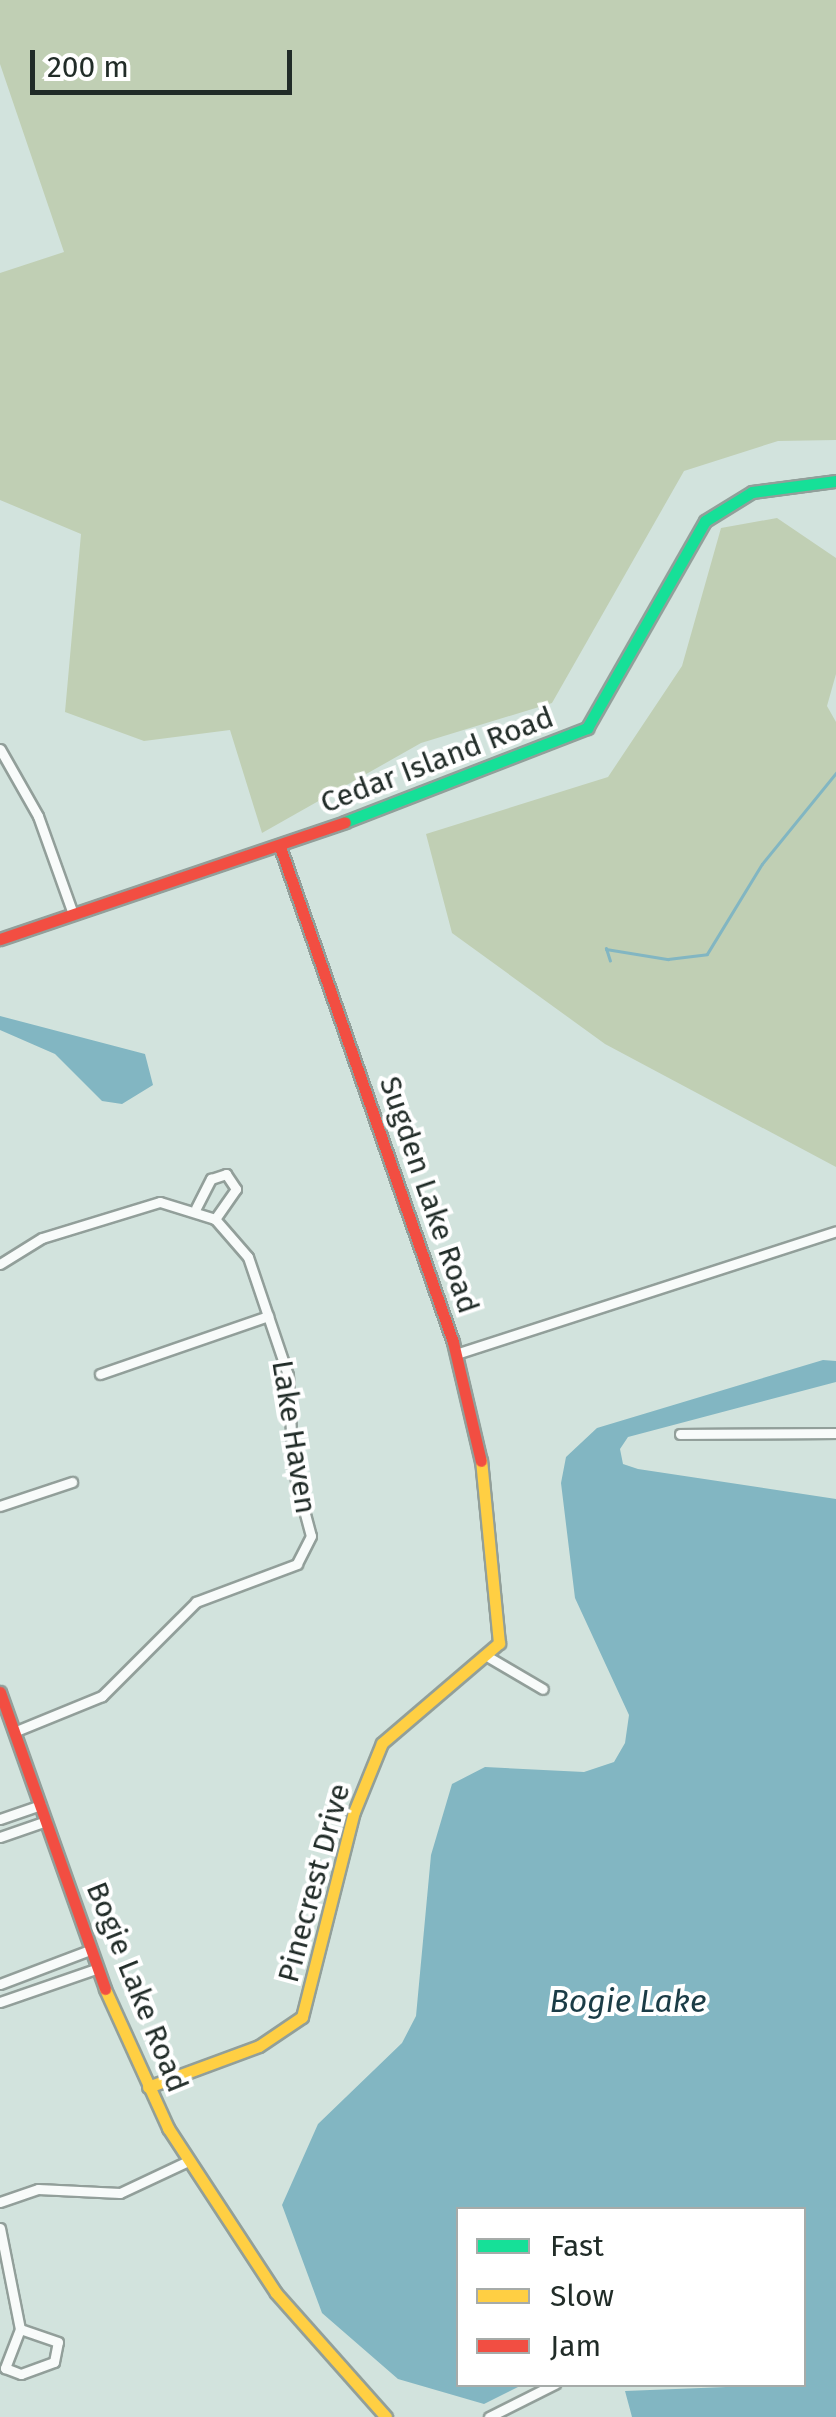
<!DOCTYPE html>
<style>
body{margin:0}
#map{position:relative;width:836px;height:2417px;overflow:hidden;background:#d2e3dd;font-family:"Fira Sans",sans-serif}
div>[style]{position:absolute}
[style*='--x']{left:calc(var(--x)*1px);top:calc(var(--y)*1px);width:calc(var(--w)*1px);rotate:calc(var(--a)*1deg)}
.green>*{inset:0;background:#c0cfb4}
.water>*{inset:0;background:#82b6c2}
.stream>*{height:2.5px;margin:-1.25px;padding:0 1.25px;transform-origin:1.25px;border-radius:1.25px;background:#82b6c2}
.roads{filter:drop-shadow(2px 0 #929f9a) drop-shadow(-2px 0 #929f9a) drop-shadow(0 2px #929f9a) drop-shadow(0 -2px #929f9a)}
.street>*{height:9px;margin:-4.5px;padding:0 4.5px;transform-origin:4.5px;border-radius:4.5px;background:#f8fbfa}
.fast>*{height:11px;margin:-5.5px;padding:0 5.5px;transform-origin:5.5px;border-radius:5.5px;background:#16e098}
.slow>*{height:11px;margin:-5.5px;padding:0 5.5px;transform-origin:5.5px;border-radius:5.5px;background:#ffcf43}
.jam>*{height:11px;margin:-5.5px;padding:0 5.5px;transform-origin:5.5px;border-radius:5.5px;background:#f24e42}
span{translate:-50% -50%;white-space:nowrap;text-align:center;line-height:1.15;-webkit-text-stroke:8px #fff;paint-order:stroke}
.street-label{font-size:30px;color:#212c28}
.water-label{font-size:32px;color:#1b3c46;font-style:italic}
.legend{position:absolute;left:456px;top:2207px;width:350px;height:180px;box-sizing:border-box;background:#fff;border:2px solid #a6aba9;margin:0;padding:12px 18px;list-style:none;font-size:30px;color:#212c28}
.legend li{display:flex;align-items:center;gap:20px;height:50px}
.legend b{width:50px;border:2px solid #a6aba9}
.scale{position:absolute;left:30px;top:50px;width:262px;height:45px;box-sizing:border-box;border:5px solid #212c28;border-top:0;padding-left:12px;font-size:30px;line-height:35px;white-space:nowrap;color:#212c28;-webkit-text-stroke:8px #fff;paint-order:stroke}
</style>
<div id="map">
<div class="green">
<i style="clip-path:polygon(0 0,836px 0,836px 440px,778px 441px,684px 471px,552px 703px,421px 743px,262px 833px,230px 730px,144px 741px,65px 712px,81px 534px,0 500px,0 273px,64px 252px,0 64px)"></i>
<i style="clip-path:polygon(777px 518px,836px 558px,836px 674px,827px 706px,836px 722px,836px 1167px,605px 1044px,452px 933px,426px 834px,608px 777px,682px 666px,721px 528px)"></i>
</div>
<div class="water">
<i style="clip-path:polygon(0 1016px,145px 1054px,153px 1085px,122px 1104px,102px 1101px,55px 1054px,0 1030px)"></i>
<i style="clip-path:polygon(823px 1360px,836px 1361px,836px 1382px,628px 1437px,620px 1449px,623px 1464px,638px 1469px,836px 1499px,836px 2417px,632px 2417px,625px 2391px,804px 2384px,804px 2210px,458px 2210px,458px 2384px,522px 2385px,484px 2404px,398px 2379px,322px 2313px,282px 2205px,318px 2124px,402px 2043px,416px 2016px,431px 1855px,452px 1784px,485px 1767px,584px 1772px,614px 1762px,625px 1743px,629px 1715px,575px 1598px,561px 1483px,566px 1457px,597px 1428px)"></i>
</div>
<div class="stream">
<i style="--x:610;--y:961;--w:13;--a:-108"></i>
<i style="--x:606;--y:949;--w:63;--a:9.2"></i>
<i style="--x:668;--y:959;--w:39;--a:-7"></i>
<i style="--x:707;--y:954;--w:105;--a:-58.6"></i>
<i style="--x:762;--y:864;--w:117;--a:-50.9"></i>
</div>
<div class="roads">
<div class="street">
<i style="--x:0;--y:749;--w:77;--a:60.4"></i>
<i style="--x:38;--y:816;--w:104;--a:70.3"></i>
<i style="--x:196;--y:1208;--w:33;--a:-63"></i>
<i style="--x:211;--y:1179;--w:16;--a:-18"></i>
<i style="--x:226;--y:1174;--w:18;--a:56"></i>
<i style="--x:236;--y:1189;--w:37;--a:125"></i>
<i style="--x:0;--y:1264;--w:49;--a:-31.8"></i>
<i style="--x:42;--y:1238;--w:123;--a:-17"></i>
<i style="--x:160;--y:1202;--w:58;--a:17.2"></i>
<i style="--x:215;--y:1219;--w:50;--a:49"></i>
<i style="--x:248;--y:1257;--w:125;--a:71.3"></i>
<i style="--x:288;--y:1375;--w:94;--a:87"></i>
<i style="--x:293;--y:1469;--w:69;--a:75"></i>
<i style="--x:311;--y:1536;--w:31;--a:117"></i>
<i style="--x:297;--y:1564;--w:108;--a:159.4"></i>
<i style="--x:196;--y:1602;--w:133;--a:135"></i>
<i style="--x:102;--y:1696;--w:95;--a:157.8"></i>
<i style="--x:456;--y:1354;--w:399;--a:-17.9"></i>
<i style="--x:100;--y:1374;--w:178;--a:-19"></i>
<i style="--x:680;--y:1434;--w:156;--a:-0.4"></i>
<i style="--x:0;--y:1506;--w:76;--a:-18.4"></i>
<i style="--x:490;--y:1658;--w:61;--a:30.3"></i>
<i style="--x:0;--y:1819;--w:43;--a:-18.9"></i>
<i style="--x:0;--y:1837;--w:49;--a:-19.2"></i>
<i style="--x:0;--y:1984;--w:96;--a:-20.7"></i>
<i style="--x:0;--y:2002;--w:102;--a:-19"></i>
<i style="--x:0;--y:2202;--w:40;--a:-18.9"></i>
<i style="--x:38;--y:2189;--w:82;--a:2.8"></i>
<i style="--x:120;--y:2193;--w:75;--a:-25.2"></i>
<i style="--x:0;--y:2228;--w:103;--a:78.8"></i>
<i style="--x:20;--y:2329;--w:42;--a:111"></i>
<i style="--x:5;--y:2368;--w:17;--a:21"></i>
<i style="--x:21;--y:2374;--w:35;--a:-20"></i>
<i style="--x:54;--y:2362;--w:20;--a:-79"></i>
<i style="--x:58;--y:2342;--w:40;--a:-161.1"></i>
<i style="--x:489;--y:2417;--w:74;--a:-26.6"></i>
</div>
<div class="fast">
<i style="--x:345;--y:822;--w:260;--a:-21.2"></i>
<i style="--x:587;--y:728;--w:238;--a:-60.3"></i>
<i style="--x:705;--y:521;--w:55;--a:-31.7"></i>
<i style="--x:752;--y:492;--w:85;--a:-7.5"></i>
</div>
<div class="slow">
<i style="--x:105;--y:1989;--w:153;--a:65.6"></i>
<i style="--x:168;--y:2128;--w:197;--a:56.8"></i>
<i style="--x:276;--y:2293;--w:166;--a:48.4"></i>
<i style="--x:148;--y:2087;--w:118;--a:-20.3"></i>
<i style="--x:259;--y:2046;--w:52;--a:-34"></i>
<i style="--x:302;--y:2017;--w:211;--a:-75.8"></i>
<i style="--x:354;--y:1812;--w:74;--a:-67.9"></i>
<i style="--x:382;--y:1743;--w:154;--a:-40.5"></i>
<i style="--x:499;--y:1643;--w:183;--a:-95.6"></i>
</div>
<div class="jam">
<i style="--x:280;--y:847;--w:524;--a:70.74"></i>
<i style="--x:453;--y:1342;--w:122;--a:76.8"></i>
<i style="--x:0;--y:939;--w:364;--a:-18.7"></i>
<i style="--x:0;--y:1692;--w:315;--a:70.5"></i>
</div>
</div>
<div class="street-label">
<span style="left:437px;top:760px;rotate:-21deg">Cedar Island Road</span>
<span style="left:429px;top:1195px;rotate:71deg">Sugden Lake Road</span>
<span style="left:294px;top:1437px;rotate:81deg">Lake Haven</span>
<span style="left:314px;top:1883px;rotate:-75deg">Pinecrest Drive</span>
<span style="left:137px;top:1987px;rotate:68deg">Bogie Lake Road</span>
</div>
<div class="water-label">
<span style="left:628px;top:2001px">Bogie Lake</span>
</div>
<ul class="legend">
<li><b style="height:12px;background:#16e098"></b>Fast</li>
<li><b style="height:12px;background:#ffcf43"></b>Slow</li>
<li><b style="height:12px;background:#f24e42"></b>Jam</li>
</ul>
<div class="scale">200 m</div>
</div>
